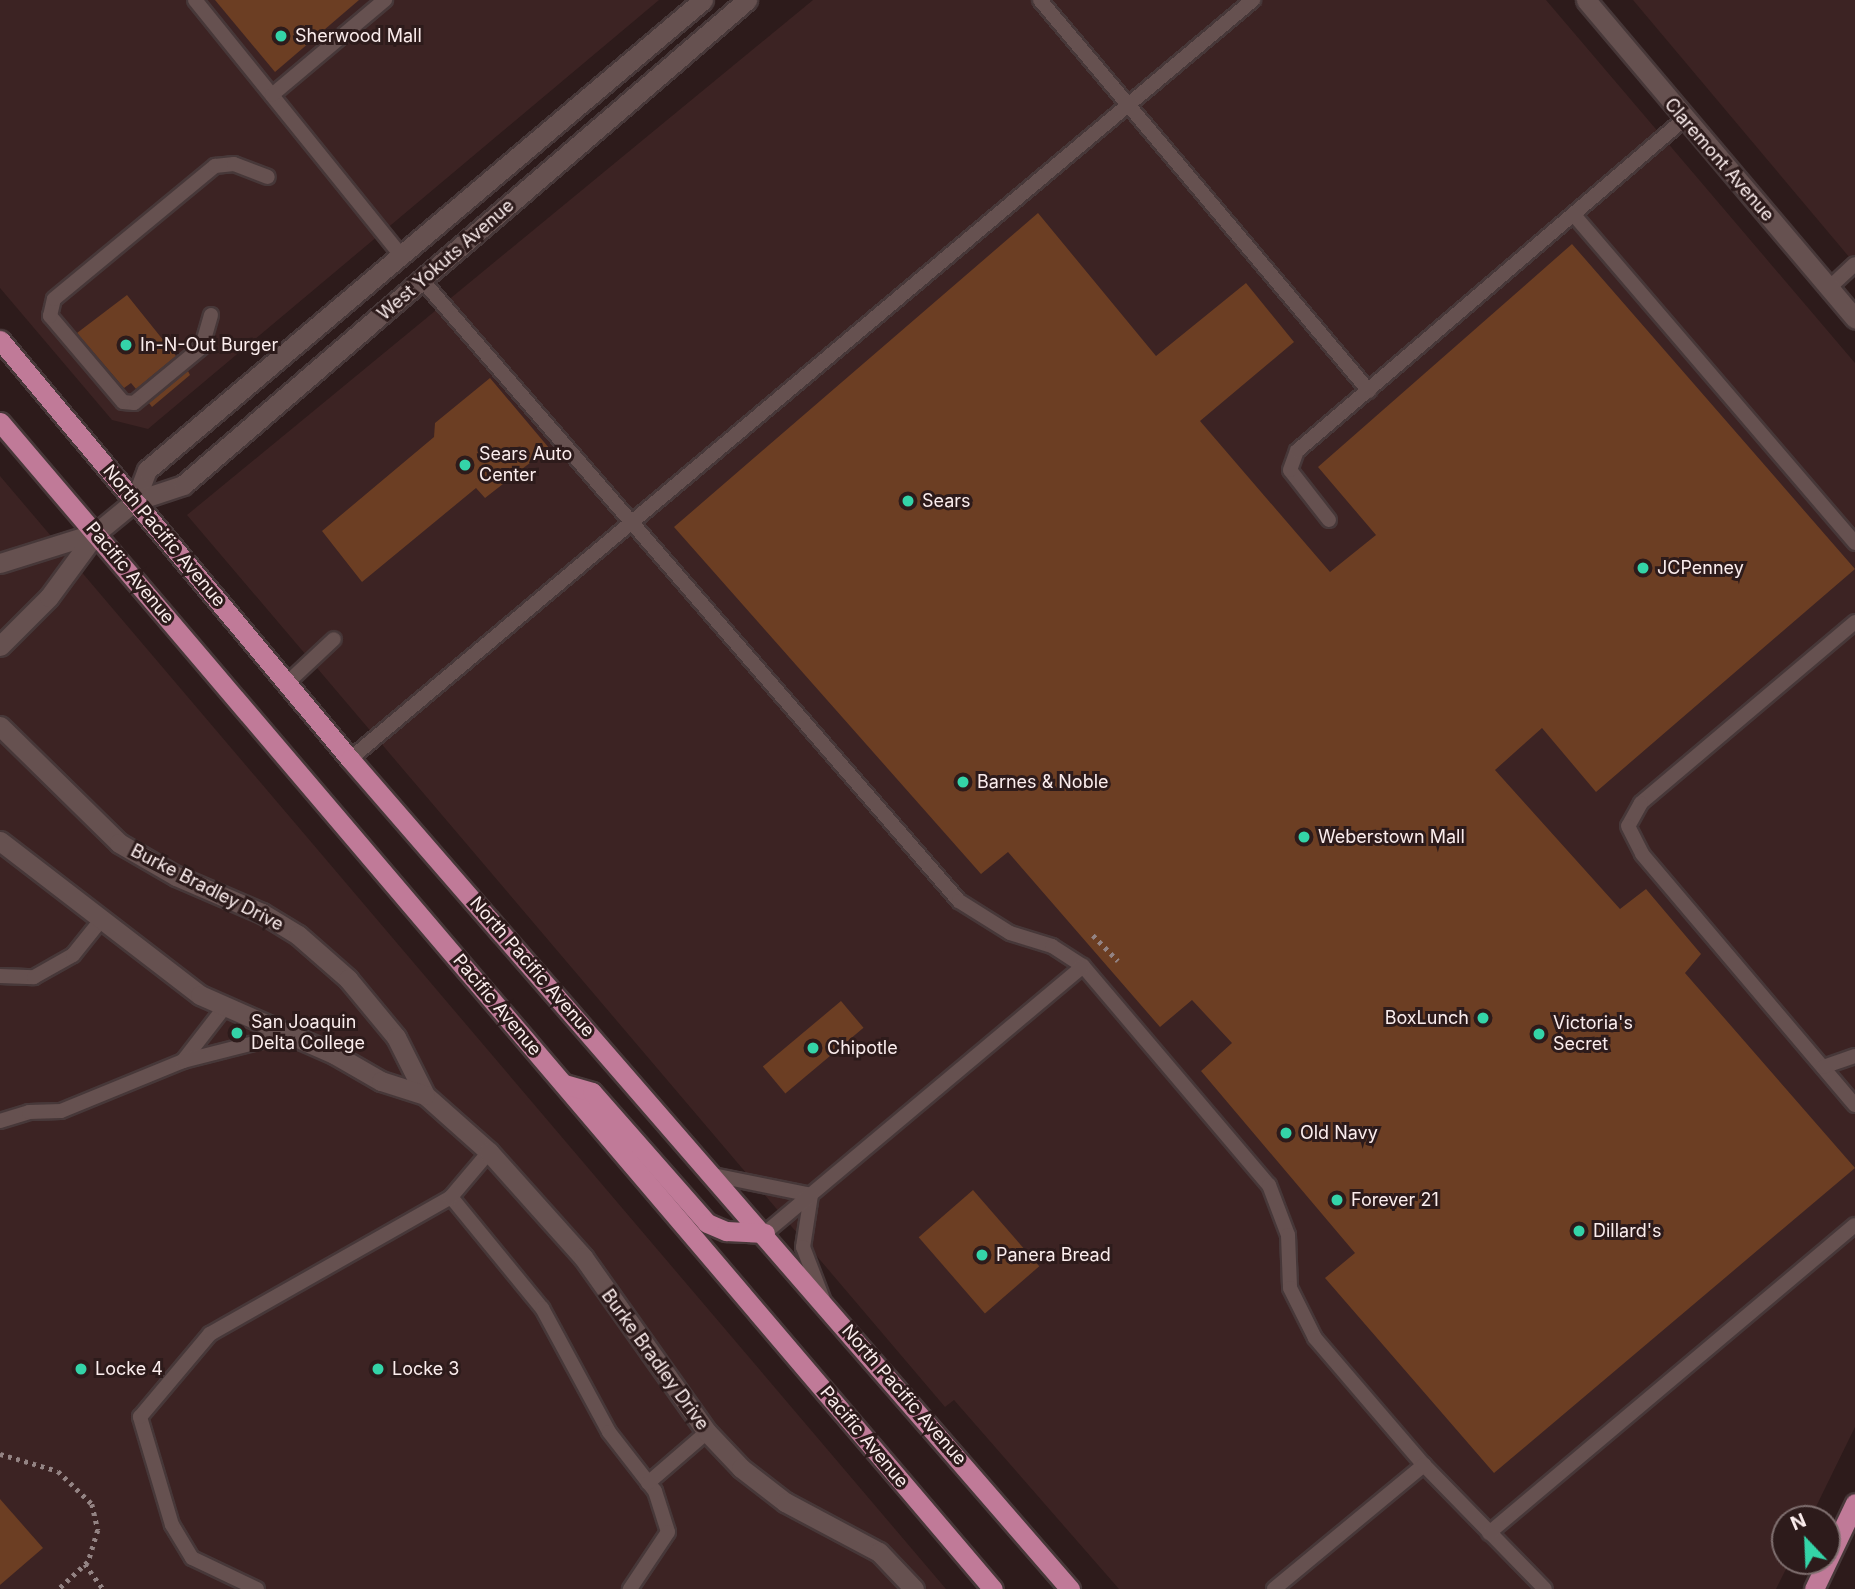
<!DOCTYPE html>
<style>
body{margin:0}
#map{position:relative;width:1855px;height:1589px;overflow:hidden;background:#2d1b1b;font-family:Inter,sans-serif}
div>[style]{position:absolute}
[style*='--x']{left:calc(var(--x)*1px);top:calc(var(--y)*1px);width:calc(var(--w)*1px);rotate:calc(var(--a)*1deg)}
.built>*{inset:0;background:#3c2323}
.building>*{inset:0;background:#6c3e23;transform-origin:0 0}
.path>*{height:4.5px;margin-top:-2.25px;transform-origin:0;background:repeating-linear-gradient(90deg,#938383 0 3.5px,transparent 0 8.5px)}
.roads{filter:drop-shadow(2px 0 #473839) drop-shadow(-2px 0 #473839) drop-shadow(0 2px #473839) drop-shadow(0 -2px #473839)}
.service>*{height:14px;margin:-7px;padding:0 7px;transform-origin:7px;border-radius:7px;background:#665150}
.minor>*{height:19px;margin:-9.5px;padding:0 9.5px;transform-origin:9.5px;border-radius:9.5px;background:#665150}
.tertiary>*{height:19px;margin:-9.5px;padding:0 9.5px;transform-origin:9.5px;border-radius:9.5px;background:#665150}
.primary>*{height:19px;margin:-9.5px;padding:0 9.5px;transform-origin:9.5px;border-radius:9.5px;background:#c07a98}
.dots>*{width:19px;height:19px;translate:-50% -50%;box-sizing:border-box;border:4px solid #2d1b1b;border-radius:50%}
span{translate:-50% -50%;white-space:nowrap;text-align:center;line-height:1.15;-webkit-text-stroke:6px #2d1b1b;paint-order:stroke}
.poi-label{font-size:18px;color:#fbeded}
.left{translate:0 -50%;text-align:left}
.right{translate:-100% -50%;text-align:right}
.street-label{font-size:18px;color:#fbeded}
.north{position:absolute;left:1771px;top:1505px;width:70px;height:70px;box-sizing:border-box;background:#2d1b1b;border:2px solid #7f6f6f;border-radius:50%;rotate:337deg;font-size:19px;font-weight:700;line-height:28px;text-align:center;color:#fbeded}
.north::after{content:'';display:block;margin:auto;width:24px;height:32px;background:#34d4a8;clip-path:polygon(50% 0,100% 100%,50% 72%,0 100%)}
</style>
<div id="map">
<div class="built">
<i style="clip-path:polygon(0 0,659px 0,148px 429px,112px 420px,0 288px)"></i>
<i style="clip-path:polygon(813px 0,1546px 0,1855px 363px,1855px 1427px,1810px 1519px,1785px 1519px,1785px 1561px,1790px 1561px,1776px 1589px,1119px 1589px,954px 1400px,945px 1407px,187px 515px)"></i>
<i style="clip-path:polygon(1633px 0,1855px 0,1855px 264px)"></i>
<i style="clip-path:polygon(0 476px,946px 1589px,0 1589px)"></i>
</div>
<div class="building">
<i style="clip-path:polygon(215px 0,359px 0,275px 72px)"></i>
<i style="clip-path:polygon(1038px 213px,1156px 356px,1246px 283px,1294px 342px,1200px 421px,1330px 572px,1376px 535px,1318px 467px,1572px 244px,1855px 569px,1596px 792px,1542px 728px,1495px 770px,1620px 909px,1646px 889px,1701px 954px,1685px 973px,1855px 1168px,1494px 1473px,1325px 1278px,1355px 1253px,1201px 1071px,1232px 1043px,1192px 1000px,1160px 1027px,1008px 852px,981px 874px,674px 527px)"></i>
<i style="clip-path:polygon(127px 295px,176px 356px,136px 389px,131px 383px,124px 388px,77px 333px)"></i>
<i style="clip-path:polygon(188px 371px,190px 375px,152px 407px,149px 403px)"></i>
<i style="clip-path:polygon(490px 378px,549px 448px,485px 498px,476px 488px,362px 582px,322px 531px,434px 437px,435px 423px)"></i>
<i style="left:841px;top:1001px;width:35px;height:102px;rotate:50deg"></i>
<i style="left:973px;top:1190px;width:101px;height:72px;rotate:49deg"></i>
<i style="clip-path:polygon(0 1499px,43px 1548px,0 1585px)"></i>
</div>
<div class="path">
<i style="--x:1093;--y:935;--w:36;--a:46"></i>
<i style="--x:0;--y:1454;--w:60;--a:16.3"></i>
<i style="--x:58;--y:1471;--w:47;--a:44.1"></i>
<i style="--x:92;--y:1504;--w:27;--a:77"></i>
<i style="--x:98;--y:1530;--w:34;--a:107"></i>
<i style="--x:88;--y:1562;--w:40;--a:137"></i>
<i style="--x:85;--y:1564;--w:31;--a:54"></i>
</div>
<div class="roads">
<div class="service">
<i style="--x:195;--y:0;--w:324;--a:51.1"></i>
<i style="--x:1040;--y:0;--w:511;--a:49.92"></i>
<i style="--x:272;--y:95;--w:148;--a:-40.1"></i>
<i style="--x:1574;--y:215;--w:432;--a:49.4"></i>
<i style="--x:422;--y:280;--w:821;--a:49.15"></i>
<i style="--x:959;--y:901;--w:60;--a:32.1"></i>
<i style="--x:1010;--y:933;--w:44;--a:17.2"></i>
<i style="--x:1052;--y:946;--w:37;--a:33"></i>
<i style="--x:1083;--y:966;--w:287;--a:49.7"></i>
<i style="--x:1269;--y:1185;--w:53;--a:69.2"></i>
<i style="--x:1288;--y:1235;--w:53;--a:87.8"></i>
<i style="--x:1290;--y:1288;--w:56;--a:63.4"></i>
<i style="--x:1315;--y:1338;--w:167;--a:49.4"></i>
<i style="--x:1424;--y:1465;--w:173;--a:45.7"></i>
<i style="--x:1829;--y:288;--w:35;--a:-43"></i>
<i style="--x:211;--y:315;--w:33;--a:106"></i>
<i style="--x:202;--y:347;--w:88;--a:140.5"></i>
<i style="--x:134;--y:403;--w:11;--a:-175"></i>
<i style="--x:123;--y:402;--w:113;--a:-130.3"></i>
<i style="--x:50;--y:316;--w:17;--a:-77"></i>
<i style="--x:54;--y:299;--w:209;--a:-39.6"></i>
<i style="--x:215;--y:166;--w:19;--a:-6"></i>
<i style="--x:234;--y:164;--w:36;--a:21"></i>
<i style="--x:1329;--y:520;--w:63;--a:-128"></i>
<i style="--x:1290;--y:470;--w:20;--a:-70"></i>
<i style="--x:1297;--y:451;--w:508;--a:-40.61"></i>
<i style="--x:1855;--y:622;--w:280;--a:139.8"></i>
<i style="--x:1641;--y:803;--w:26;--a:119"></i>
<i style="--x:1628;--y:826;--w:31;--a:63"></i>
<i style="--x:1642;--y:854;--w:329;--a:49.7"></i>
<i style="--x:287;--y:683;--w:64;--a:-43.1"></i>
<i style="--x:350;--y:759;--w:1180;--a:-40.05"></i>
<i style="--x:0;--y:976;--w:34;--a:2"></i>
<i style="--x:34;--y:977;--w:45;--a:-29.4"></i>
<i style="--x:73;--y:955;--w:45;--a:-51.3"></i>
<i style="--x:183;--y:1061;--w:67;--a:-52.3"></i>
<i style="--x:1823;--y:1067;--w:34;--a:-19"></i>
<i style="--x:0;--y:1121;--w:30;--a:-17"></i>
<i style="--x:29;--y:1112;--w:32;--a:-2"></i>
<i style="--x:61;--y:1111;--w:132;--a:-22.3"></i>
<i style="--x:183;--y:1061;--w:102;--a:-14.2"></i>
<i style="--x:713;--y:1175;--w:100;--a:11.5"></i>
<i style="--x:811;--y:1195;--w:53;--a:98.7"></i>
<i style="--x:803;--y:1247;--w:56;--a:69"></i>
<i style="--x:451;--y:1197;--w:144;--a:50.7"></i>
<i style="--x:542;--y:1308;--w:141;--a:61.6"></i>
<i style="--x:609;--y:1432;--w:75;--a:52.1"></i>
<i style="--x:655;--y:1491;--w:43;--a:72.4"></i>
<i style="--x:668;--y:1532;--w:69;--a:123.7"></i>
<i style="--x:765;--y:1233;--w:415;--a:-40"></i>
<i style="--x:648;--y:1483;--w:78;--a:-40.8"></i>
<i style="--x:1489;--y:1533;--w:478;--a:-40.1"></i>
<i style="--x:257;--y:1589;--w:72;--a:-154.5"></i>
<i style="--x:192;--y:1558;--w:39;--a:-121"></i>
<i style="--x:172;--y:1525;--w:113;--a:-106.5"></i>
<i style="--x:140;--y:1417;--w:109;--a:-49.9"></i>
<i style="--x:210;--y:1334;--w:277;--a:-29.6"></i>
<i style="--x:451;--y:1197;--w:59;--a:-49.8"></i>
<i style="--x:1274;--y:1589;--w:195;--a:-39.6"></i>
</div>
<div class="minor">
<i style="--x:0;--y:563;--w:101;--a:-17.4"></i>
<i style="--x:0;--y:646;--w:69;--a:-45"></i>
<i style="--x:49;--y:597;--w:79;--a:-53.7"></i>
<i style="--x:0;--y:726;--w:167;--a:44.5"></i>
<i style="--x:119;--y:843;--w:66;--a:30.1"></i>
<i style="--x:176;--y:876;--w:94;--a:23.3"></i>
<i style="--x:262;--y:913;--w:42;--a:31.4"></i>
<i style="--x:298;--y:935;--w:67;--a:41.3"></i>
<i style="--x:348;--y:979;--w:75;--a:50.4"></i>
<i style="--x:396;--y:1037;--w:65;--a:63.4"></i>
<i style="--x:425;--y:1095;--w:86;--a:41.7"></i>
<i style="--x:489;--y:1152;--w:141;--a:48.2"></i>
<i style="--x:583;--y:1257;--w:214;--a:54.7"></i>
<i style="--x:707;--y:1432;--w:50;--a:46.6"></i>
<i style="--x:741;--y:1468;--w:56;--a:37.7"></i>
<i style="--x:785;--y:1502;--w:106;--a:28"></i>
<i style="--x:879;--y:1552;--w:51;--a:46.6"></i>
<i style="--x:0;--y:841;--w:252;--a:37.6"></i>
<i style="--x:200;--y:995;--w:146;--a:23.8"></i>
<i style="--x:334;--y:1054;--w:54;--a:29.9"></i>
<i style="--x:381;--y:1081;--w:46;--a:17.7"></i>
</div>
<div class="tertiary">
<i style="--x:1586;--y:0;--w:417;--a:49.8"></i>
<i style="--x:135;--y:501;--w:33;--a:-69"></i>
<i style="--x:147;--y:470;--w:728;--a:-40.21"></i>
<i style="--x:96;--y:533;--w:50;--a:-39.4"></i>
<i style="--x:135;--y:501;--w:51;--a:-18.4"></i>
<i style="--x:183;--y:485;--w:744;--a:-40.69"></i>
</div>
<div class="primary">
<i style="--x:0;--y:340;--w:546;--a:50.13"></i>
<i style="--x:350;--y:759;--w:1099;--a:49.06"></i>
<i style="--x:0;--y:422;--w:1532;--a:49.61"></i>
<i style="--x:564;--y:1084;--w:29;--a:16"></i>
<i style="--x:592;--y:1092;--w:174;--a:48.7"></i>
<i style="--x:707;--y:1223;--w:21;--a:23"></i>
<i style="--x:726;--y:1231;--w:39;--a:3"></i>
<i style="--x:1814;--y:1589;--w:95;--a:-64.5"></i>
</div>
</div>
<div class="dots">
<i style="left:281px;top:36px;background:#34d4a8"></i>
<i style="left:126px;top:345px;background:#34d4a8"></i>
<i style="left:465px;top:465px;background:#34d4a8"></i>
<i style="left:908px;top:501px;background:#34d4a8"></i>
<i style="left:1643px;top:568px;background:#34d4a8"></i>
<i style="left:963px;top:782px;background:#34d4a8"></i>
<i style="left:1304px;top:837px;background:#34d4a8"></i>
<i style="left:1483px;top:1018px;background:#34d4a8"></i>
<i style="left:237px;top:1033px;background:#34d4a8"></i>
<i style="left:1539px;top:1034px;background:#34d4a8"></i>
<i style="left:813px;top:1048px;background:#34d4a8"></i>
<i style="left:1286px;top:1133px;background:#34d4a8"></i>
<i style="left:1337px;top:1200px;background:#34d4a8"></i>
<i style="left:1579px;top:1231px;background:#34d4a8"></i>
<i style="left:982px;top:1255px;background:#34d4a8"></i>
<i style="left:81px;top:1369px;background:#34d4a8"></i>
<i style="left:378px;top:1369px;background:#34d4a8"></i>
</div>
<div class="poi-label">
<span class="left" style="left:295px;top:36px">Sherwood Mall</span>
<span class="left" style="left:140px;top:345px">In-N-Out Burger</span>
<span class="left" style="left:479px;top:465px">Sears Auto<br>Center</span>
<span class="left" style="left:922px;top:501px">Sears</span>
<span class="left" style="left:1657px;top:568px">JCPenney</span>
<span class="left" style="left:977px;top:782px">Barnes &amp; Noble</span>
<span class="left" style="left:1318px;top:837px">Weberstown Mall</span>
<span class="right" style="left:1469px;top:1018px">BoxLunch</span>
<span class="left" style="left:251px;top:1033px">San Joaquin<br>Delta College</span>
<span class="left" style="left:1553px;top:1034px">Victoria's<br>Secret</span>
<span class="left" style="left:827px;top:1048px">Chipotle</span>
<span class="left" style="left:1300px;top:1133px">Old Navy</span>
<span class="left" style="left:1351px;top:1200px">Forever 21</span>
<span class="left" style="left:1593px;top:1231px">Dillard's</span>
<span class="left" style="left:996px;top:1255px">Panera Bread</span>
<span class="left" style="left:95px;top:1369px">Locke 4</span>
<span class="left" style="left:392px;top:1369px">Locke 3</span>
</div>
<div class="street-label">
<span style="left:1719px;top:160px;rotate:49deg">Claremont Avenue</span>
<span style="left:446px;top:260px;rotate:-41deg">West Yokuts Avenue</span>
<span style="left:164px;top:536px;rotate:50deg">North Pacific Avenue</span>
<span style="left:130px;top:573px;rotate:50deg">Pacific Avenue</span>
<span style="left:207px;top:888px;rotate:27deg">Burke Bradley Drive</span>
<span style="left:532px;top:967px;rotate:49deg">North Pacific Avenue</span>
<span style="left:497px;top:1005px;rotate:50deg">Pacific Avenue</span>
<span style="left:655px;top:1360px;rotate:54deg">Burke Bradley Drive</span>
<span style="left:904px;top:1395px;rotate:49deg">North Pacific Avenue</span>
<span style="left:864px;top:1437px;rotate:50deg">Pacific Avenue</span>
</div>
<div class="north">N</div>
</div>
